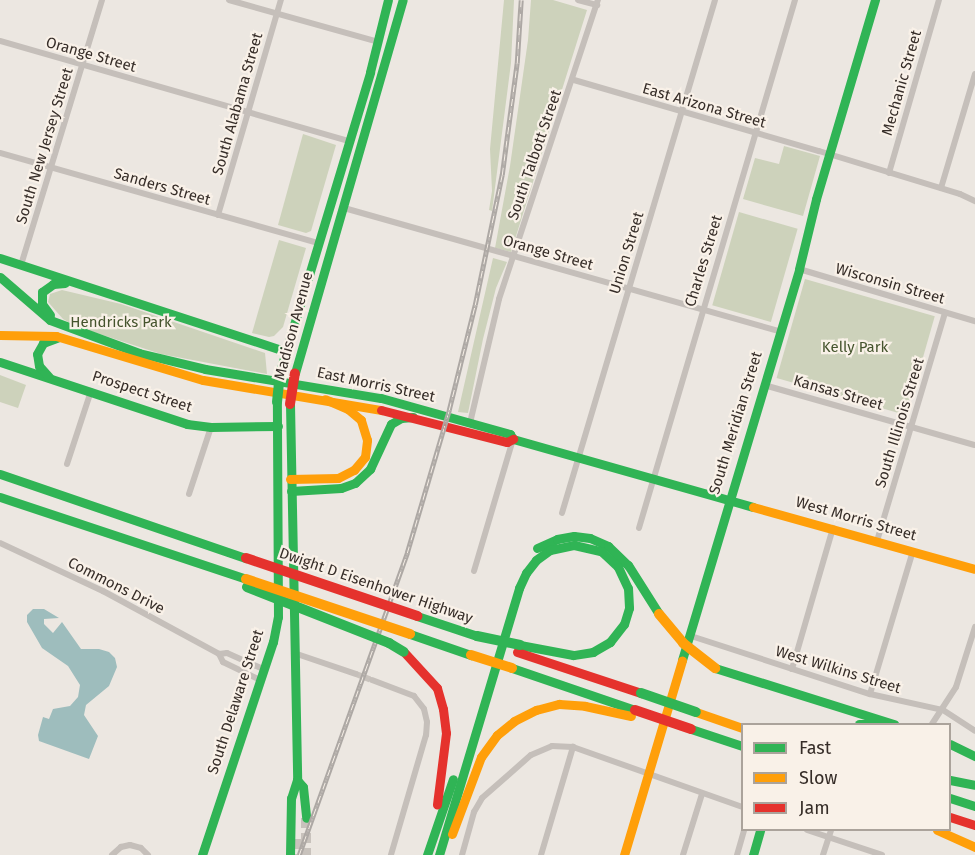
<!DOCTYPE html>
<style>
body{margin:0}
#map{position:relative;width:975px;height:855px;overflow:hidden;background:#ece7e1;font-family:"Fira Sans",sans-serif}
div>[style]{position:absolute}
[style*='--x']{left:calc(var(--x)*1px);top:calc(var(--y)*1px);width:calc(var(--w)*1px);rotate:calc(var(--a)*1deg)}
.green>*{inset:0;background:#cdd2bb;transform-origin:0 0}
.water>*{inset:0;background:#9ebdbd}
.street-tunnel>*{height:6px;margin-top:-3px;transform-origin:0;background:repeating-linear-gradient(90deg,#c8c2bc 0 6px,transparent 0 9px)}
.primary-tunnel>*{height:10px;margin-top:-5px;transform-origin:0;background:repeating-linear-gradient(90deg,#c8c2bc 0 10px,transparent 0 15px)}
.street>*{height:6px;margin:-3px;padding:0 3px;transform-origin:3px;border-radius:3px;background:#c5bfba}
.fast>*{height:9px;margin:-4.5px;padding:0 4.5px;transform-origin:4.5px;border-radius:4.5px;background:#30b455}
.slow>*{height:9px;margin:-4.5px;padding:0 4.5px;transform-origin:4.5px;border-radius:4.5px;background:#ff9f0a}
.jam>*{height:9px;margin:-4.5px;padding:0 4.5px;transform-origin:4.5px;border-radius:4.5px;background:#e5322d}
.rail>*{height:4.5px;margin-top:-2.25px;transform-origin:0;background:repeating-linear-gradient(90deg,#f9f1e8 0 7px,#ada8a4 0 14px);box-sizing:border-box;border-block:2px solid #ada8a4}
.fast-bridge>*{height:10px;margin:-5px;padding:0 5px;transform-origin:5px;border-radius:5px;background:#30b455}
.slow-bridge>*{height:10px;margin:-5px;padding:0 5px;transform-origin:5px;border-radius:5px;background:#ff9f0a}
.jam-bridge>*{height:10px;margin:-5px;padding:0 5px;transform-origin:5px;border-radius:5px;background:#e5322d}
span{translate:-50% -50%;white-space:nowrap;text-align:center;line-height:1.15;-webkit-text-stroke:4.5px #f9f1e8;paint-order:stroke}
.street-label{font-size:15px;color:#362d28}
.park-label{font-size:15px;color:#45542d}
.legend{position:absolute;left:741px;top:723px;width:210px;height:108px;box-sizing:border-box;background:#f9f1e8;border:2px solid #aba39b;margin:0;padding:8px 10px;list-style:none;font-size:18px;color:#362d28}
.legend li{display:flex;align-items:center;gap:12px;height:30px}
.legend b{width:30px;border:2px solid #aba39b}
</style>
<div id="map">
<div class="green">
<i style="clip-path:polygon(504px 0,514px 0,511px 63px,492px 211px,489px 210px,492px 191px,490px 149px)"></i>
<i style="clip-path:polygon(531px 0,553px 0,587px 10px,511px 252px,495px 248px,510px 166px,528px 40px)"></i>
<i style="clip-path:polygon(303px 134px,336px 145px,311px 231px,306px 233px,278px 225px)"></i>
<i style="clip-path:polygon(784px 146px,820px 156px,803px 216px,743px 199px,755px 158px,779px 164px)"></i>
<i style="left:739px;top:212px;width:61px;height:97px;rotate:16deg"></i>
<i style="clip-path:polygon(279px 240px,306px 248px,283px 327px,274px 336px,269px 337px,252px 333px)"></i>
<i style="clip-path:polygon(493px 258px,507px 262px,496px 288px,483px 339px,468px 413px,458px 412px)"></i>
<i style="left:805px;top:279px;width:135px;height:103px;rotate:16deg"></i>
<i style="clip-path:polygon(62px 290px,121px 304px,265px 353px,267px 374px,161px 354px,75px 326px,63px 319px,48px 302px,50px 294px)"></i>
<i style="clip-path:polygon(0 375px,26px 385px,18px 408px,0 402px)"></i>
</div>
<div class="water">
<i style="clip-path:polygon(33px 609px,44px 609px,59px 618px,44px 619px,44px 624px,53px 633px,62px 622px,81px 649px,99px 649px,109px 652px,115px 658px,117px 667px,109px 686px,86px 705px,84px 715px,98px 736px,89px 759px,39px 741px,38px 735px,43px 717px,49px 719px,53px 709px,70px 706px,78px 697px,80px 685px,68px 666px,42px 648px,27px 622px,27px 615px)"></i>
</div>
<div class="street-tunnel">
<i style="--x:356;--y:674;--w:17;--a:21"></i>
</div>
<div class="primary-tunnel">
<i style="--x:306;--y:818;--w:37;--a:90"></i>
<i style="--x:298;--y:839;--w:16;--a:90"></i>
</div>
<div class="street">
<i style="--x:229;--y:0;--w:155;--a:15.7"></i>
<i style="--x:578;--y:0;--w:20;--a:15"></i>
<i style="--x:0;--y:41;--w:363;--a:16"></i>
<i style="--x:574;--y:80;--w:255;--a:16.2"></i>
<i style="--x:819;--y:151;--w:147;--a:17"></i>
<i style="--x:960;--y:194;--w:17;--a:25"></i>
<i style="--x:0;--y:153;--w:330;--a:15.8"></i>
<i style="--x:889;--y:173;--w:180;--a:-73.9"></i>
<i style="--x:941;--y:188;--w:119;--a:-73.4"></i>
<i style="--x:344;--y:208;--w:453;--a:15.8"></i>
<i style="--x:218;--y:215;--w:224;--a:-73.7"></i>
<i style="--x:21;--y:265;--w:277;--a:-73"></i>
<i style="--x:799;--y:269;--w:184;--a:16.5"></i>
<i style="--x:764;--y:385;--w:219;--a:15.9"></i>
<i style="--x:470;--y:423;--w:127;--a:-76.8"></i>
<i style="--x:499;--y:299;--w:315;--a:-71.7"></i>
<i style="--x:67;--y:464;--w:77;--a:-71.8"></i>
<i style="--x:189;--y:494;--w:71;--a:-71.8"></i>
<i style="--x:562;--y:513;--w:535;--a:-73.39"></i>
<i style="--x:639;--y:528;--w:551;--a:-73.54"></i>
<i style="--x:877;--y:541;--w:238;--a:-73.4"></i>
<i style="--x:0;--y:543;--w:114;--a:25"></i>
<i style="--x:103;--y:591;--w:132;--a:28.5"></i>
<i style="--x:474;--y:571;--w:138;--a:-73.5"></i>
<i style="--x:691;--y:636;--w:188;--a:18"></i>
<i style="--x:870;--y:694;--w:75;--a:12.4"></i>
<i style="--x:943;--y:710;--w:38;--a:33"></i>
<i style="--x:294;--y:653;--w:65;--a:18.7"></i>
<i style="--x:219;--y:654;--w:9;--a:63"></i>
<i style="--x:223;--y:662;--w:41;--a:25.9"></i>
<i style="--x:219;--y:654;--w:8;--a:-7"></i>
<i style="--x:227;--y:653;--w:39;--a:24"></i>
<i style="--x:792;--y:669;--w:147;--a:-73.8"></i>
<i style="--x:372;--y:680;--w:45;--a:20.9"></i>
<i style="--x:414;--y:696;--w:16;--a:52"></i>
<i style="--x:424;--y:709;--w:13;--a:77"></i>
<i style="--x:427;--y:722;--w:13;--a:94"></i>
<i style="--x:426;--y:735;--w:125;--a:106.3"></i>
<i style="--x:870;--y:694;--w:149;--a:-73.3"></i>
<i style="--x:932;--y:724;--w:44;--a:-57"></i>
<i style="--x:956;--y:687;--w:63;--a:-72.4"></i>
<i style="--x:807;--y:830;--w:79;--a:18.4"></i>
<i style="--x:112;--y:855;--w:12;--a:-42"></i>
<i style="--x:121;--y:847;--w:9;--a:-13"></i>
<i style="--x:130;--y:845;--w:11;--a:15"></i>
<i style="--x:141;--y:848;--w:10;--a:45"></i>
<i style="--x:462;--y:855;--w:45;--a:-74.4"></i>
<i style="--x:474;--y:812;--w:16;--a:-60"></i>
<i style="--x:482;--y:798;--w:65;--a:-41.3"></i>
<i style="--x:531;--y:755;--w:23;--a:-23"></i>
<i style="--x:552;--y:746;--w:21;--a:3"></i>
<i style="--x:573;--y:747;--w:179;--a:19.5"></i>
<i style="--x:541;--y:855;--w:113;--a:-73.5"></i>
<i style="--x:683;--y:855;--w:64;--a:-72.7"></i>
<i style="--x:737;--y:855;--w:26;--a:-74"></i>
<i style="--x:823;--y:855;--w:26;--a:-72"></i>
</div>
<div class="fast">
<i style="--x:0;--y:258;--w:300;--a:18.1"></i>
<i style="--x:0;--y:277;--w:66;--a:40.7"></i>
<i style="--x:50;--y:320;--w:95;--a:20.3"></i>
<i style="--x:139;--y:353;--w:68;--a:13.6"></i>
<i style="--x:205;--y:369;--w:178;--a:9.4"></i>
<i style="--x:381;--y:398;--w:134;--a:15.6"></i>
<i style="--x:510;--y:434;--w:6;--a:59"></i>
<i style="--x:513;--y:439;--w:249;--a:15.8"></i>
<i style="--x:50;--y:315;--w:14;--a:-126"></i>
<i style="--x:42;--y:304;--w:12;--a:-90"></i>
<i style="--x:42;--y:292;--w:14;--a:-36"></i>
<i style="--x:53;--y:284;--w:12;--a:-5"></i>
<i style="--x:0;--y:362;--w:197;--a:18.3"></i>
<i style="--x:187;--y:424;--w:24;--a:7"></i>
<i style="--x:211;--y:427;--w:67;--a:-0.9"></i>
<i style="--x:280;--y:371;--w:312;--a:-73.2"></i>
<i style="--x:370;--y:72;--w:74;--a:-76"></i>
<i style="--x:295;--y:373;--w:388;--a:-73.9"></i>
<i style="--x:49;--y:377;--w:15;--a:-132"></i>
<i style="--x:39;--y:366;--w:12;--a:-99"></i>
<i style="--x:37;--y:354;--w:13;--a:-61"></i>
<i style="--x:43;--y:343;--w:15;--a:-20"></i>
<i style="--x:290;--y:404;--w:376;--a:88.9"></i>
<i style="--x:297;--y:780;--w:19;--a:108"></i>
<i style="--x:291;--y:798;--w:57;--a:91"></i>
<i style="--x:0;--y:474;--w:260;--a:18.9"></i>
<i style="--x:291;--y:491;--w:50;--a:-3.4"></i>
<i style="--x:341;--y:488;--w:15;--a:-20"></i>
<i style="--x:355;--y:483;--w:21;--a:-43"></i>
<i style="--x:370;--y:469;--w:50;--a:-65"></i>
<i style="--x:391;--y:424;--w:12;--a:-31"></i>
<i style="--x:401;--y:418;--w:12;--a:-5"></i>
<i style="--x:0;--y:497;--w:259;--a:18.4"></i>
<i style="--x:537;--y:548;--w:22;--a:-24"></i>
<i style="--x:557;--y:539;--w:17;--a:-10"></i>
<i style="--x:574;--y:536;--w:16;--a:7"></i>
<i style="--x:590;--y:538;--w:20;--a:24"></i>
<i style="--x:608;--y:546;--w:28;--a:44"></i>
<i style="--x:628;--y:565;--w:58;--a:57.7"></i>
<i style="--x:417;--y:616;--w:63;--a:18.4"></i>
<i style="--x:410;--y:634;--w:65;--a:19"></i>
<i style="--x:682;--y:660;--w:408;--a:-73.3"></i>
<i style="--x:799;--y:269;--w:72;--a:-76.3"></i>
<i style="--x:816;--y:199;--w:208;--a:-73.5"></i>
<i style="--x:512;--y:668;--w:130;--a:18.9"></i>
<i style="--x:715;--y:668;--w:188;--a:17.4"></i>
<i style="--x:859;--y:724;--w:25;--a:0"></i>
<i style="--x:691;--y:729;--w:54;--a:18.4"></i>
<i style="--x:950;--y:744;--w:28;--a:26"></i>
<i style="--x:297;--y:780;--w:9;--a:49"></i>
<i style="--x:303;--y:787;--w:31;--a:84"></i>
<i style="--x:950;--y:780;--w:25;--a:11"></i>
<i style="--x:950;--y:798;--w:26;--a:18"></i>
<i style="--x:202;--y:855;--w:225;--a:-71.6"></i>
<i style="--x:273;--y:642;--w:25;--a:-79"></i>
<i style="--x:278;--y:617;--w:215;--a:-90.3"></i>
<i style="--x:427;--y:855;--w:80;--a:-71.1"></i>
<i style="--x:439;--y:855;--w:279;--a:-73.3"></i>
<i style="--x:519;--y:588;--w:17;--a:-65"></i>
<i style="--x:526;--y:573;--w:16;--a:-52"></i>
<i style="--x:536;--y:560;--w:17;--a:-36"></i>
<i style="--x:550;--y:550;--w:25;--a:-12"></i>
<i style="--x:574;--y:545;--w:28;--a:13"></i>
<i style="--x:601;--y:551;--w:23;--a:43"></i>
<i style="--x:618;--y:567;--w:23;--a:65"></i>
<i style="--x:628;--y:588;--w:20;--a:87"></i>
<i style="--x:629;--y:608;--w:17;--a:107"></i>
<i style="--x:624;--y:624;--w:23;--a:128"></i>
<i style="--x:610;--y:642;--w:20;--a:150"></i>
<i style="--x:593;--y:652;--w:20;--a:171"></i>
<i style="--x:573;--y:655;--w:54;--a:-169.3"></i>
<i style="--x:753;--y:855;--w:26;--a:-74"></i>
</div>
<div class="slow">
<i style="--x:0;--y:335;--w:56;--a:1"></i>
<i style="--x:56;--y:336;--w:153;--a:16.7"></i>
<i style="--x:203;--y:380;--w:181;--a:9.6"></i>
<i style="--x:290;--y:479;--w:48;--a:-1.2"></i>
<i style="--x:338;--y:478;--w:18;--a:-27"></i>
<i style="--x:354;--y:470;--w:17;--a:-50"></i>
<i style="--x:365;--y:457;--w:17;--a:-83"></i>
<i style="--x:367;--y:440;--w:21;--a:-107"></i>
<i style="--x:361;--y:420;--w:17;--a:-140"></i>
<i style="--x:348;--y:409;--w:25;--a:-157"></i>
<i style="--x:753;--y:507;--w:230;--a:15.6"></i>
<i style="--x:696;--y:712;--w:49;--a:19.2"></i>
<i style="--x:937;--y:830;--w:42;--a:24.1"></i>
<i style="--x:452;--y:834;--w:82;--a:-69.4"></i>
<i style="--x:481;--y:757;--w:27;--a:-54"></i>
<i style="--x:497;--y:735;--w:22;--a:-39"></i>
<i style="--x:514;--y:721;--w:25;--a:-27"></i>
<i style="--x:536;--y:710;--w:24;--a:-15"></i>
<i style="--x:559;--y:704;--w:26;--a:4"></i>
<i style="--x:585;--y:706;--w:47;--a:12.3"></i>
<i style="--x:624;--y:855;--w:203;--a:-73.4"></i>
</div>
<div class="jam">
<i style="--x:381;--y:410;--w:130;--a:14.3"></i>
<i style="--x:507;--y:442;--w:7;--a:-27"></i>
<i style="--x:404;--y:652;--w:49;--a:47.5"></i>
<i style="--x:437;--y:688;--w:22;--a:74"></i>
<i style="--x:443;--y:709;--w:24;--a:83"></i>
<i style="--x:446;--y:733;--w:72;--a:97.2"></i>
<i style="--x:517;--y:652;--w:131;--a:18.3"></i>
<i style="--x:950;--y:817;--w:26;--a:18"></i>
</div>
<div class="rail">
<i style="--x:299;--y:855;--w:321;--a:-70.3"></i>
<i style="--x:407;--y:553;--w:149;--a:-73.6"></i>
<i style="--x:449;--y:410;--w:108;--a:-76.1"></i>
<i style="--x:475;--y:305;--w:133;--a:-78.3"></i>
<i style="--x:502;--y:175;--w:113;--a:-82.4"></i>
<i style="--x:517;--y:63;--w:63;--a:-86.4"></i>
</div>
<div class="fast-bridge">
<i style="--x:277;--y:402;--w:31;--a:-84"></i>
<i style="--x:247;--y:587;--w:153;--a:21.5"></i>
<i style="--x:389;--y:643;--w:17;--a:31"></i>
<i style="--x:477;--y:636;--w:44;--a:11.8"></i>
<i style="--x:641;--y:693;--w:58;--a:19.1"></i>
</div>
<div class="slow-bridge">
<i style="--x:246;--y:579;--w:173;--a:18.5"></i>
<i style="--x:659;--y:614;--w:38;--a:50"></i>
<i style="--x:683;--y:643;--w:41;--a:38"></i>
<i style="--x:471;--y:655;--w:43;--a:17.6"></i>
</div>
<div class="jam-bridge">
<i style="--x:290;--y:404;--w:31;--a:-81"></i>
<i style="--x:246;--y:558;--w:181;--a:18.7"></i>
<i style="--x:635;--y:710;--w:59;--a:18.7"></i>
</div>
<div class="street-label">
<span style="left:91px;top:55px;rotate:16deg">Orange Street</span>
<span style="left:902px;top:83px;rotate:-74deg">Mechanic Street</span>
<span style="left:238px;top:104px;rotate:-74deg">South Alabama Street</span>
<span style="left:704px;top:106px;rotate:16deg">East Arizona Street</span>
<span style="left:45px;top:146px;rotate:-73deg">South New Jersey Street</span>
<span style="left:535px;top:155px;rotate:-71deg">South Talbott Street</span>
<span style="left:162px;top:187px;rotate:16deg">Sanders Street</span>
<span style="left:548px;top:253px;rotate:16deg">Orange Street</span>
<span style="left:627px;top:253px;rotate:-73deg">Union Street</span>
<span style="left:704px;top:261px;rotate:-73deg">Charles Street</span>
<span style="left:890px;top:284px;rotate:16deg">Wisconsin Street</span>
<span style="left:294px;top:326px;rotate:-75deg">Madison Avenue</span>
<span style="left:376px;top:385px;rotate:12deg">East Morris Street</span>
<span style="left:142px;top:392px;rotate:18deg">Prospect Street</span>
<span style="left:838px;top:393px;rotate:16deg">Kansas Street</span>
<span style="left:736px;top:423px;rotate:-73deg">South Meridian Street</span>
<span style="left:900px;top:423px;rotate:-73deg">South Illinois Street</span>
<span style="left:856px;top:519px;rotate:16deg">West Morris Street</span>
<span style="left:116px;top:586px;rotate:27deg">Commons Drive</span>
<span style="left:376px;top:586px;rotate:19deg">Dwight D Eisenhower Highway</span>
<span style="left:838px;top:670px;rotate:17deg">West Wilkins Street</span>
<span style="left:236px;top:702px;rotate:-72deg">South Delaware Street</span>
</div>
<div class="park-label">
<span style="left:121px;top:323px">Hendricks Park</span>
<span style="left:855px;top:348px">Kelly Park</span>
</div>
<ul class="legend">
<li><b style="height:8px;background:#30b455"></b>Fast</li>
<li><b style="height:8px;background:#ff9f0a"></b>Slow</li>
<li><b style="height:8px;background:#e5322d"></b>Jam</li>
</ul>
</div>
